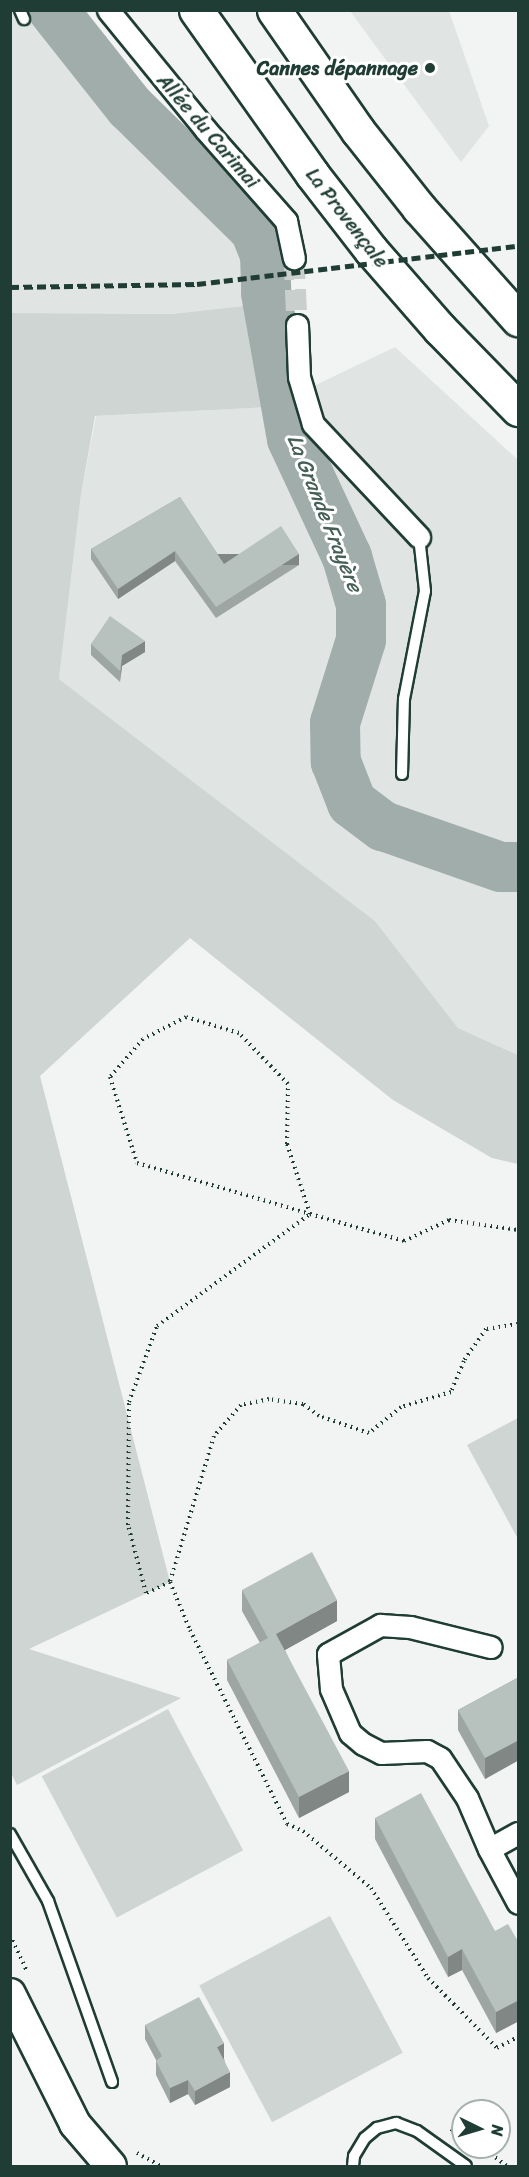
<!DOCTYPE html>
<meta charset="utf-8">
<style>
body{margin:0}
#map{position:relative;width:529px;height:2177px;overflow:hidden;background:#f2f3f3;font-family:Sriracha,sans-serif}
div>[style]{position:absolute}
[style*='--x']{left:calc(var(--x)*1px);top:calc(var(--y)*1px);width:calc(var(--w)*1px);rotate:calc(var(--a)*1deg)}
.built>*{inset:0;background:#e0e4e3}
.green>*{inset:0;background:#ced5d3;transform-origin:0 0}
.river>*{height:50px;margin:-25px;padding:0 25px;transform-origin:25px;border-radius:25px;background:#a1adaa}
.minor-tunnel>*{height:21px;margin-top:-10.5px;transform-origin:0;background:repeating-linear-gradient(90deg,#c8cfcd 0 21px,transparent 0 31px)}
.path>*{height:4px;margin-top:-2px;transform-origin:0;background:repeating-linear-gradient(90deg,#1f3d34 0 1.5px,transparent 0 6px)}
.roads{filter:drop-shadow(2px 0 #1f3d34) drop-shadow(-2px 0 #1f3d34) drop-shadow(0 2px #1f3d34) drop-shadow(0 -2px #1f3d34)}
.service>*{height:10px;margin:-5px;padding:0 5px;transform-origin:5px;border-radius:5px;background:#fff}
.minor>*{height:21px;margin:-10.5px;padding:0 10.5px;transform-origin:10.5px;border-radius:10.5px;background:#fff}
.secondary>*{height:30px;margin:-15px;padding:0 15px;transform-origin:15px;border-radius:15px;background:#fff}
.motorway>*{height:33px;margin:-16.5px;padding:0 16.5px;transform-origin:16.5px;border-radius:16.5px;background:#fff}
.rail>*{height:4.5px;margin-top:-2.25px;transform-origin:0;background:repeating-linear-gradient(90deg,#1f3d34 0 9px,transparent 0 13.5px)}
.wall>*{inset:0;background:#9da6a3}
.shaded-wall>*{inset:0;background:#808784;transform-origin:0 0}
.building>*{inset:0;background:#b7c1bd}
.dots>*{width:16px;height:16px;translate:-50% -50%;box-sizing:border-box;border:3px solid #fff;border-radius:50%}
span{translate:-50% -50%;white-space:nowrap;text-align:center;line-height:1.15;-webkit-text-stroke:6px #fff;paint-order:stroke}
.poi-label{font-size:20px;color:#1f3d34;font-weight:700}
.right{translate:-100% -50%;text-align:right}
.street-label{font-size:20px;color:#1f3d34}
.water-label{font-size:21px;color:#465f57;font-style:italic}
.frame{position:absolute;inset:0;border:12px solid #1f3d34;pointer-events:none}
.north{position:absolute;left:451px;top:2099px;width:60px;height:60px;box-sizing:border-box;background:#fff;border:2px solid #a5b1ae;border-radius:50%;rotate:95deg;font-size:16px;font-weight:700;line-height:24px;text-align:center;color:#1f3d34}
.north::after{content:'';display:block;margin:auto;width:21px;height:27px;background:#1f3d34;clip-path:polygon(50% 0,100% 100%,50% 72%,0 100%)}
</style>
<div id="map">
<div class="built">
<i style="clip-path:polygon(11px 11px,83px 11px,222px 179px,245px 255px,252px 305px,172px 314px,11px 313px)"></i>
<i style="clip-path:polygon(350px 11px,449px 11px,489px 126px,461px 162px)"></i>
<i style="clip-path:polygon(395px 347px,518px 460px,518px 1055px,458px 1028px,375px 921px,59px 679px,81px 494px,96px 416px,270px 407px)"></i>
</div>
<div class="green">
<i style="clip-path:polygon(252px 305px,270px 407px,95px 416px,81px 494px,59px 679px,375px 921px,458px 1028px,518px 1055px,518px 1164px,492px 1158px,393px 1100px,190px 938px,40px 1076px,170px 1582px,29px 1649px,181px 1698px,17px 1785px,10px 1771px,11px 313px,172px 314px)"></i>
<i style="clip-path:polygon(518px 1418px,518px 1539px,467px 1445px)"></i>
<i style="left:168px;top:1709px;width:160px;height:143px;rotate:62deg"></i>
<i style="left:330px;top:1916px;width:155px;height:148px;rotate:62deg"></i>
</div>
<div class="river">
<i style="--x:53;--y:10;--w:124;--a:51.6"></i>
<i style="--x:130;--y:107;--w:175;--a:44.5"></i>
<i style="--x:255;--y:230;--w:27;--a:68"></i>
<i style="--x:265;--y:255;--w:38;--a:88"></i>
<i style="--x:266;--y:293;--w:148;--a:79.9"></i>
<i style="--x:292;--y:439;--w:130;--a:65"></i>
<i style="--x:347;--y:557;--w:50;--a:73.7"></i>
<i style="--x:361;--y:605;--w:35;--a:90"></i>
<i style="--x:361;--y:640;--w:87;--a:107.4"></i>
<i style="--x:335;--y:723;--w:39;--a:89"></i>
<i style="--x:336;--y:762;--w:44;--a:68.7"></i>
<i style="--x:352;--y:803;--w:39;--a:37"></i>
<i style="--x:383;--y:826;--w:125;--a:19.2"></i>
<i style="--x:501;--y:867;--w:17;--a:0"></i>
</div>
<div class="minor-tunnel">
<i style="--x:294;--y:258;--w:67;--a:87.4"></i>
</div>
<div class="path">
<i style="--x:310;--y:1214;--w:74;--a:-108.2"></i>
<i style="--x:287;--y:1144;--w:60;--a:-89"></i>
<i style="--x:288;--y:1084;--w:71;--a:-133.9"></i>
<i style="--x:239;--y:1033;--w:55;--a:-163.2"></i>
<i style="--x:186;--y:1017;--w:48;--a:152.9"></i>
<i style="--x:143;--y:1039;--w:50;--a:131"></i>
<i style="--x:110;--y:1077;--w:90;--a:72.6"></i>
<i style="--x:137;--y:1163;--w:180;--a:16.4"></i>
<i style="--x:310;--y:1214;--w:98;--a:16"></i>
<i style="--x:404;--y:1241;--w:50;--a:-25"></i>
<i style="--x:449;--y:1220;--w:70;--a:8.2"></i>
<i style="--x:518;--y:1324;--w:32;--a:171"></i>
<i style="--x:486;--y:1329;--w:39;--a:125"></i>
<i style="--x:464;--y:1361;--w:34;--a:113"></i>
<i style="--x:451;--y:1392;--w:52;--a:163.3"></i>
<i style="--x:401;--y:1407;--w:41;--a:140.9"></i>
<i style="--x:369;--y:1433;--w:53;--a:-161.2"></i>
<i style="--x:319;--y:1416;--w:20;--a:-143"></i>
<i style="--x:303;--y:1404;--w:34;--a:-172"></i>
<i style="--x:269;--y:1399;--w:29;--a:168"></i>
<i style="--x:241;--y:1405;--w:41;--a:131.1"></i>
<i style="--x:214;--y:1436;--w:152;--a:106.8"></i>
<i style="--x:170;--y:1582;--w:52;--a:67.4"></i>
<i style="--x:190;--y:1630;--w:217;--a:63.4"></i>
<i style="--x:287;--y:1824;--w:17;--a:24"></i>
<i style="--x:303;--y:1831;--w:89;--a:40"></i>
<i style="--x:371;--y:1888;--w:107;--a:57.7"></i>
<i style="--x:428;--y:1978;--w:98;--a:45.4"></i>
<i style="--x:497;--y:2048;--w:24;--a:-28"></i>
<i style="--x:170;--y:1582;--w:26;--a:155"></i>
<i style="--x:146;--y:1593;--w:70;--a:-104.8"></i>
<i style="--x:128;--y:1525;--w:123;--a:-89.5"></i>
<i style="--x:129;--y:1402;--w:81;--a:-69.8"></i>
<i style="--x:157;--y:1326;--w:190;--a:-36.2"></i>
<i style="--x:10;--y:1935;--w:38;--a:65"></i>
<i style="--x:451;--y:2132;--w:6;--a:-45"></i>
<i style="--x:455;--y:2128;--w:9;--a:32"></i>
<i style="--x:481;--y:2147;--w:32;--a:36"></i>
<i style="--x:137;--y:2153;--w:26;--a:29"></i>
</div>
<div class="roads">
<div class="service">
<i style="--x:20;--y:10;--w:10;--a:66"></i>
<i style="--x:402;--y:774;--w:75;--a:-88.5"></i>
<i style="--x:404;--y:699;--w:110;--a:-79"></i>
<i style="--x:425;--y:591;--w:54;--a:-96.3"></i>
<i style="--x:10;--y:1834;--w:77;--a:60.4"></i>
<i style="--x:48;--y:1901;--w:192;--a:70.5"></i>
<i style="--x:353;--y:2166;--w:10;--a:-84"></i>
<i style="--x:354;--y:2156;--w:21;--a:-59"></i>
<i style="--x:365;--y:2138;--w:16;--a:-40"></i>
<i style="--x:377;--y:2128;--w:20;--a:-15"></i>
<i style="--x:396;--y:2123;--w:22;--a:21"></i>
<i style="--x:417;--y:2131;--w:60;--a:35.5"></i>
</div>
<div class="minor">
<i style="--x:108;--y:10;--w:154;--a:50.8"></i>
<i style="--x:205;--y:129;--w:123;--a:48.6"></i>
<i style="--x:286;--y:221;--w:38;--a:78"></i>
<i style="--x:297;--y:325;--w:52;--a:87.8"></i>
<i style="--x:299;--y:377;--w:49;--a:73.4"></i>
<i style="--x:313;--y:424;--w:155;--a:46.8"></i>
<i style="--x:518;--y:1833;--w:33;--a:151"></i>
<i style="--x:489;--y:1849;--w:61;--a:61.8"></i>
<i style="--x:489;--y:1849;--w:56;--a:-113.3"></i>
<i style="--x:467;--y:1798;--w:48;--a:-124"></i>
<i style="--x:440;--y:1758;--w:15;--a:-152"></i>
<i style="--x:427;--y:1751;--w:46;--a:177.5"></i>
<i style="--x:381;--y:1753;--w:20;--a:-153"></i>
<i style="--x:363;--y:1744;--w:17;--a:-140"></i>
<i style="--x:350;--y:1733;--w:48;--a:-113.4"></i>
<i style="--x:331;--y:1689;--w:35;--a:-95"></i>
<i style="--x:328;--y:1654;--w:60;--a:-29.1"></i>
<i style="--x:380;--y:1625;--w:30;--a:4"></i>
<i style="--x:410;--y:1627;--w:83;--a:13.9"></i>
</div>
<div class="secondary">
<i style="--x:10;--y:1994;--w:145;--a:63.4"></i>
<i style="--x:75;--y:2124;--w:55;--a:49.4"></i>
</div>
<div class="motorway">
<i style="--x:196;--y:10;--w:201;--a:54.7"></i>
<i style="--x:312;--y:174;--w:96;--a:52.2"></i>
<i style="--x:371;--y:250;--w:105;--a:48.9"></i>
<i style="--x:440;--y:329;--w:112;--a:45.7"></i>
<i style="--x:274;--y:10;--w:147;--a:55.2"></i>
<i style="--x:358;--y:131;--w:98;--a:51.6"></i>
<i style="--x:419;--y:208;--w:149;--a:48.3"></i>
</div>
</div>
<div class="rail">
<i style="--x:10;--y:287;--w:187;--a:-0.9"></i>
<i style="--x:197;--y:284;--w:323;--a:-6.8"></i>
</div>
<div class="wall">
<i style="clip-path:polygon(180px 497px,224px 564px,299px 565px,216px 618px,175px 561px,118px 599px,91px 559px,91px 549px)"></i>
<i style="clip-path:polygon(91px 644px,145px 652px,122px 666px,120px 682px,91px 655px)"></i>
<i style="clip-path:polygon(242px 1590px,337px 1621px,285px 1650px,349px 1792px,299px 1818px,227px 1680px,227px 1660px,260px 1643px,242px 1611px)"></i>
<i style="clip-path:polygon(519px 1677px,519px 1760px,485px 1779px,458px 1730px,458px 1710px)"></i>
<i style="clip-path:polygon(375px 1818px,495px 1931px,519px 1943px,519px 2021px,496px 2033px,462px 1970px,448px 1977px,375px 1839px)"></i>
<i style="clip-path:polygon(145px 2025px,224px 2058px,230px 2087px,195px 2105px,188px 2094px,170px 2103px,156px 2075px,156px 2060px,145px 2039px)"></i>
</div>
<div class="shaded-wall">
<i style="clip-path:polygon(175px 551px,175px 561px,118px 599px,118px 589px)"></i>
<i style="left:299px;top:554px;width:11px;height:98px;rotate:90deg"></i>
<i style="clip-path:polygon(145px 641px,145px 652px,122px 666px,120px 682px,122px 655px)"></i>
<i style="clip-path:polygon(337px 1600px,337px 1621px,276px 1655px,276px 1634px)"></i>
<i style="clip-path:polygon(519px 1740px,519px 1760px,485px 1779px,485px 1758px)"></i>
<i style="clip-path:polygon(349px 1771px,349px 1792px,299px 1818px,299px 1797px)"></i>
<i style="clip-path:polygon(462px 1949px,462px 1970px,448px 1977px,448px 1957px)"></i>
<i style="clip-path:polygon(519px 2000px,519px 2021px,496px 2033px,496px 2012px)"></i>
<i style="clip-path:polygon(224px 2043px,224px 2058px,217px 2061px,217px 2047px)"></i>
<i style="clip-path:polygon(230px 2072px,230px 2087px,195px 2105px,195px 2091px)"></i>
<i style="clip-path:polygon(188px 2080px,188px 2094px,170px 2103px,170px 2088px)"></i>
</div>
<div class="building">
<i style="clip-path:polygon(180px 497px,224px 564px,281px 526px,299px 554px,216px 607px,175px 551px,118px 589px,91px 549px)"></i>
<i style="clip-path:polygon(110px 616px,145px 641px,122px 655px,120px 671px,91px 644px)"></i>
<i style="clip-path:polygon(312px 1552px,337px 1600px,276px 1634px,349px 1771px,299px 1797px,227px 1660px,268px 1638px,242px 1590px)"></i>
<i style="clip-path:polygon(519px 1677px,519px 1740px,485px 1758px,458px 1710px)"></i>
<i style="clip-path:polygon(421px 1793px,495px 1931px,508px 1924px,519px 1943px,519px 2000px,496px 2012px,462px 1949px,448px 1957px,375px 1818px)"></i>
<i style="clip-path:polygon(199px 1997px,224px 2043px,217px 2047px,230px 2072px,195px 2091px,188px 2080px,170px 2088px,156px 2061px,162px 2056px,145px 2025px)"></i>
</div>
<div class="dots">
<i style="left:430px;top:68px;background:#1f3d34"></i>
</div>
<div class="poi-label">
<span class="right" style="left:418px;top:68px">Cannes dépannage</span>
</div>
<div class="street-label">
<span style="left:208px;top:131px;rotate:49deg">Allée du Carimai</span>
<span style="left:347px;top:218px;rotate:52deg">La Provençale</span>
</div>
<div class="water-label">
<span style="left:325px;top:513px;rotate:68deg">La Grande Frayère</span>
</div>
<div class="frame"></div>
<div class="north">N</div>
</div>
